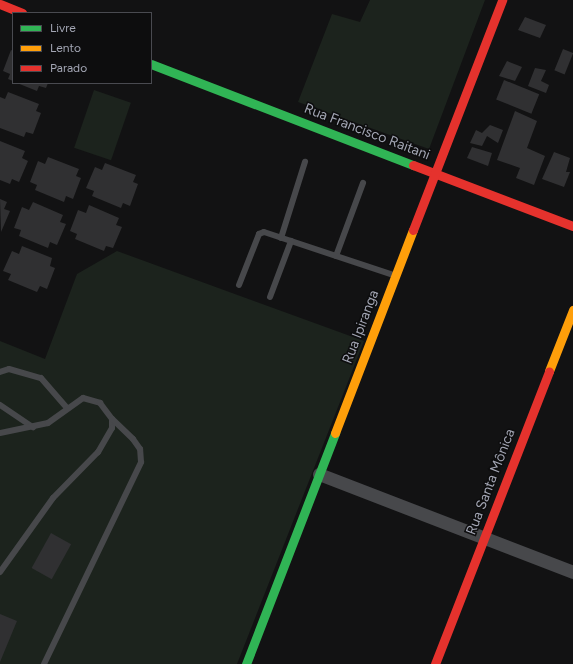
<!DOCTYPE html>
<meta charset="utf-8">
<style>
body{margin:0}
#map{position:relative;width:573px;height:664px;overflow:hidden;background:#121213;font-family:Figtree,sans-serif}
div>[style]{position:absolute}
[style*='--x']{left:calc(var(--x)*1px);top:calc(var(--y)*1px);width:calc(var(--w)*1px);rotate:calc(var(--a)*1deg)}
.green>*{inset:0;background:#1c231d;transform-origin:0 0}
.building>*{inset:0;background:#303032;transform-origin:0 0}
.lane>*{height:6px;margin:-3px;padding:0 3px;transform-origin:3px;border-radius:3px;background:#47484b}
.street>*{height:13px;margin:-6.5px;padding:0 6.5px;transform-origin:6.5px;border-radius:6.5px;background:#47484b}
.fast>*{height:9px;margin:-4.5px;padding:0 4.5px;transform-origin:4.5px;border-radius:4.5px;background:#30b455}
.slow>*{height:9px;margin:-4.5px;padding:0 4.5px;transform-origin:4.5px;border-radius:4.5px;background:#ff9f0a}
.jam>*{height:9px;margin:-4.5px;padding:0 4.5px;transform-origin:4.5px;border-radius:4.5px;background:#e5322d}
span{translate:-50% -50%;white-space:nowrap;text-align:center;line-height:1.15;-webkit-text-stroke:3px #0d0d0e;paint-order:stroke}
.street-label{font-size:14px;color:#a3a6b4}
.legend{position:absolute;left:12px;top:12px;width:140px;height:72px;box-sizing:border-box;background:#0d0d0e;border:1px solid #494a50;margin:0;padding:5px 7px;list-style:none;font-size:12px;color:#a3a6b4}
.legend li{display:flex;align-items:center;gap:8px;height:20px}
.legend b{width:20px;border:1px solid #494a50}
</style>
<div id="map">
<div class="green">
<i style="clip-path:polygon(370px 0,485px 0,429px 149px,298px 102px,332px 14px,360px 22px)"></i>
<i style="left:94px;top:90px;width:39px;height:61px;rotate:19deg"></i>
<i style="clip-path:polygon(117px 251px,364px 341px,237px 664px,0 664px,0 341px,45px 359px,77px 274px)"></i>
</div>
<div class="building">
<i style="clip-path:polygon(525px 17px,546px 25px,540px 38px,518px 30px)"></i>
<i style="left:563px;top:49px;width:11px;height:23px;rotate:22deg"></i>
<i style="clip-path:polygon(11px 50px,13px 51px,13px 81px,8px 79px,10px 74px,3px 71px)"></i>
<i style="clip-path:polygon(507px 61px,522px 67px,515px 81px,499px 76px)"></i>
<i style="clip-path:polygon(535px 68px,546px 70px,541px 81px,549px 85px,546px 93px,528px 86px)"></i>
<i style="left:504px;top:80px;width:38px;height:21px;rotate:22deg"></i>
<i style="clip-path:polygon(17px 83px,48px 83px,46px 88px,39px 86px,37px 91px)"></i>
<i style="clip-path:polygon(8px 92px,39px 104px,36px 111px,41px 113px,33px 134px,26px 132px,24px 137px,0 128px,0 97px,5px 99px)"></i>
<i style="clip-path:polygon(515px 111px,537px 121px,527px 148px,545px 156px,534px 185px,516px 178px,520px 168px,497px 160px)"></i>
<i style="clip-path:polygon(490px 125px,503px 130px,498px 143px,487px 136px,482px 146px,470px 143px,476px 130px,482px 133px)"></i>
<i style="clip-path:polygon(0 141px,25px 151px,22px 158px,28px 161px,19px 182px,12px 179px,10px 184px,0 180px)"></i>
<i style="clip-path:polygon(472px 147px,492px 153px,488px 166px,467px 158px)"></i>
<i style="clip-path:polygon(554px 152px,570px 158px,566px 172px,570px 172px,564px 187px,542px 179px)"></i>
<i style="clip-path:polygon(48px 157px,79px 169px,76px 176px,81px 178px,73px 199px,66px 196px,64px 202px,35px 190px,37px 185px,30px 182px,38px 161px,45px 164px)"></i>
<i style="clip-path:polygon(105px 163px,136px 175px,133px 182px,138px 184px,130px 206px,123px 203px,121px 208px,92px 196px,94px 191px,86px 188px,95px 167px,102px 170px)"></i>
<i style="clip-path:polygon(0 199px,7px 202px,4px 209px,10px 211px,1px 232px)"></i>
<i style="clip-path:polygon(33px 202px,63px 215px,60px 222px,66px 224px,57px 245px,50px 242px,48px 248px,19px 236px,21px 230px,14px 228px,22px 207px,29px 210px)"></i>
<i style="clip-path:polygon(89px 205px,119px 218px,116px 225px,122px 227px,113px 248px,106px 246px,104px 251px,75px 239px,77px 234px,70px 231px,78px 210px,86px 213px)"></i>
<i style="clip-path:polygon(22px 246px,52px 258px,50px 266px,55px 268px,47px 289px,40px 286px,37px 292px,8px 280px,11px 274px,3px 271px,12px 251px,19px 254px)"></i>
<i style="left:51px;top:533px;width:23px;height:40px;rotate:29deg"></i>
<i style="clip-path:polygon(0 614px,17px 621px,0 662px)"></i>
</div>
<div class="lane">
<i style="--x:281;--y:238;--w:80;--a:-72.5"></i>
<i style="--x:336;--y:256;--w:78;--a:-69.7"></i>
<i style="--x:239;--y:285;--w:55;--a:-68.6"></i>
<i style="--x:259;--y:234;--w:5;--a:-22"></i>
<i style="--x:264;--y:232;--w:136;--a:18.4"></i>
<i style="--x:270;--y:297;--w:60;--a:-69.4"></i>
<i style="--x:0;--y:372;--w:9;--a:-18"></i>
<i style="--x:9;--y:369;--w:33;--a:16"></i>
<i style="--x:41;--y:378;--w:38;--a:49"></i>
<i style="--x:0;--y:405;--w:40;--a:34"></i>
<i style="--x:0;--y:433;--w:49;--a:-11.8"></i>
<i style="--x:48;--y:423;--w:43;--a:-35.5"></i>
<i style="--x:83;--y:398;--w:18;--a:16"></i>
<i style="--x:100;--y:403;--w:20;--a:53"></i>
<i style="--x:112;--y:419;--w:9;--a:90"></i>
<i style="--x:112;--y:428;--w:28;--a:120"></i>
<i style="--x:98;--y:452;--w:64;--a:134.4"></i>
<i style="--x:53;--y:498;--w:91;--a:125.6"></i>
<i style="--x:44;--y:664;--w:224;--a:-64.3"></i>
<i style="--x:141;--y:462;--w:13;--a:-94"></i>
<i style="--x:140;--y:449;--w:12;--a:-125"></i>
<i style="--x:133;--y:439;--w:29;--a:-136"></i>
</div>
<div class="street">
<i style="--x:319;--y:474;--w:272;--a:21.1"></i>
</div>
<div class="fast">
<i style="--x:151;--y:64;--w:281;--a:21.1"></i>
<i style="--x:246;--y:664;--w:248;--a:-68.9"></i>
</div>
<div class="slow">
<i style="--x:549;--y:371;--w:66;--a:-68.5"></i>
<i style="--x:335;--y:433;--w:217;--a:-69"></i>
</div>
<div class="jam">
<i style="--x:0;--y:4;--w:24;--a:22"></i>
<i style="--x:413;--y:165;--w:171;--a:20.9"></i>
<i style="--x:413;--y:230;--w:247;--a:-68.8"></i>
<i style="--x:435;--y:664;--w:314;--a:-68.7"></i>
</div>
<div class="street-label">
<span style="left:367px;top:132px;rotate:21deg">Rua Francisco Raitani</span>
<span style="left:361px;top:327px;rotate:-69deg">Rua Ipiranga</span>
<span style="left:491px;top:482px;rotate:-69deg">Rua Santa Mônica</span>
</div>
<ul class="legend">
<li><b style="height:5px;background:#30b455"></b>Livre</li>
<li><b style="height:5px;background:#ff9f0a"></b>Lento</li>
<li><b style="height:5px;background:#e5322d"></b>Parado</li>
</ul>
</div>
